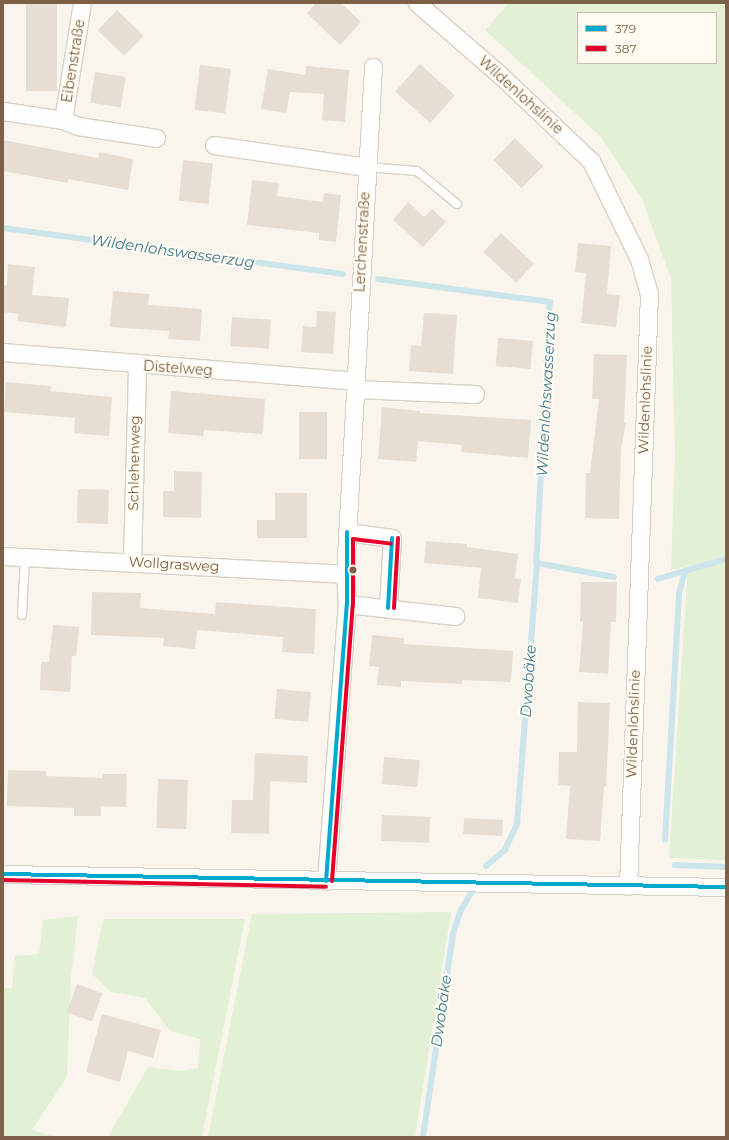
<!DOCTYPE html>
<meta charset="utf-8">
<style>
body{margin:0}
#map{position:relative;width:729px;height:1140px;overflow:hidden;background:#f9f5ec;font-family:Montserrat,sans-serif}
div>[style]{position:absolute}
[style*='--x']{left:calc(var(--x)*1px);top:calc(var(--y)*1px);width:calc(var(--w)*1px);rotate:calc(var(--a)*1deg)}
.green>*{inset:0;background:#e2f1d5}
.stream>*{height:5.5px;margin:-2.75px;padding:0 2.75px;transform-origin:2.75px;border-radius:2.75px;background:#cce5eb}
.building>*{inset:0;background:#e6ded3;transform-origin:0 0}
.roads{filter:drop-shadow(1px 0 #d7d1c7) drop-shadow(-1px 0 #d7d1c7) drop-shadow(0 1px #d7d1c7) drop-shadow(0 -1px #d7d1c7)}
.service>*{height:8px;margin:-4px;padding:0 4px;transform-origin:4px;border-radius:4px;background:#fefefc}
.minor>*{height:17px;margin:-8.5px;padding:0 8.5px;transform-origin:8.5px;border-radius:8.5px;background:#fefefc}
.bus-1>*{height:4px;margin:-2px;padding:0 2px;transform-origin:2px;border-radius:2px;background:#00a9ce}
.bus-2>*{height:4px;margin:-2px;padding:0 2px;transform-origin:2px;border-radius:2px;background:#e4002b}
.dots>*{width:11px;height:11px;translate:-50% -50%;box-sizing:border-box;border:2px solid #fffbf0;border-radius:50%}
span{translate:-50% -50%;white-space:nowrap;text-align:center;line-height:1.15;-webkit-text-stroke:4px #fffbf0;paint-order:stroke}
.street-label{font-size:14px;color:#7c6048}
.water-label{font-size:15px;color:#3e7a91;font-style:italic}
.frame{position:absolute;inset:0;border:4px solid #7c6048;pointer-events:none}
.legend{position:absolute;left:577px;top:12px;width:140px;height:52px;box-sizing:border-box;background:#fffbf0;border:1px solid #cbbdad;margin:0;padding:5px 7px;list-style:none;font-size:12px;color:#7c6048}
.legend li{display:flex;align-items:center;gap:8px;height:20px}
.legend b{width:20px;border:1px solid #cbbdad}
</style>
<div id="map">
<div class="green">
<i style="clip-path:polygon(evenodd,509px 3px,726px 3px,726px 860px,669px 858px,688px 566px,671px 570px,675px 455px,671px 279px,642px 199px,601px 137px,485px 30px,509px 3px,578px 13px,716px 13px,716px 63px,578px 63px,578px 13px)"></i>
<i style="clip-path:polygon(451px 912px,415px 1137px,208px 1137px,252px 914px)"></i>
<i style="clip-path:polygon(78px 916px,71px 978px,67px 1077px,32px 1130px,56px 1137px,3px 1137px,3px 988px,12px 988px,15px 956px,39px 954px,43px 920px)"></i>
<i style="clip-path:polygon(103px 919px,245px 919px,202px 1137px,108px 1137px,148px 1067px,179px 1071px,198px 1068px,200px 1039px,170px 1031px,145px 998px,111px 992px,92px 974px)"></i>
</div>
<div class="stream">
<i style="--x:3;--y:228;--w:343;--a:7.7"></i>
<i style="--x:378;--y:279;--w:174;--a:7.6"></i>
<i style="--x:550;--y:302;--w:261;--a:92.9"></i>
<i style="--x:658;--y:579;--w:71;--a:-16.4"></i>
<i style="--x:665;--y:840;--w:246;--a:-86.7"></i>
<i style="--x:679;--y:594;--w:24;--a:-75"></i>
<i style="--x:675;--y:865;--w:51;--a:2.2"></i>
<i style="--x:486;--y:866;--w:25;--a:-40"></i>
<i style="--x:505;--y:850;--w:29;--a:-65"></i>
<i style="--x:517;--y:824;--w:262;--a:-85.6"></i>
<i style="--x:537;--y:563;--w:78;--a:10.3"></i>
<i style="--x:423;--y:1137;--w:205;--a:-81.6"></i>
<i style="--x:453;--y:934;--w:25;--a:-72"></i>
<i style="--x:461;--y:910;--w:23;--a:-59"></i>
</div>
<div class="building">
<i style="left:26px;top:3px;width:31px;height:88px"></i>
<i style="clip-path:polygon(316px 3px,341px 3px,361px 22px,340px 45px,307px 13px)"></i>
<i style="left:117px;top:10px;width:37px;height:28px;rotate:44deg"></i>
<i style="left:420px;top:64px;width:47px;height:37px;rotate:42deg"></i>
<i style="left:200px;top:65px;width:31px;height:45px;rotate:7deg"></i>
<i style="clip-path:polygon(306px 66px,349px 70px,345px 122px,322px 120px,324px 94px,290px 92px,286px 113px,261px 109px,268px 69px,305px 75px)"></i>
<i style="left:95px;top:72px;width:31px;height:31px;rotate:9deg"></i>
<i style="left:515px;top:138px;width:40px;height:31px;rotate:45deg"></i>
<i style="clip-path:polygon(3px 140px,98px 158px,99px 152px,133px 159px,128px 190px,68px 179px,68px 183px,3px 171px)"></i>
<i style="left:183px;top:160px;width:30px;height:41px;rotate:6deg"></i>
<i style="clip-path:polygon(252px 180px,279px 183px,277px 196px,323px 202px,324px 193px,341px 195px,336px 242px,319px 240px,319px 233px,247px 225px)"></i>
<i style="clip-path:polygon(408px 202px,424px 217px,432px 209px,446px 222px,423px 247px,393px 220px)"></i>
<i style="left:501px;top:233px;width:45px;height:26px;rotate:43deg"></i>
<i style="clip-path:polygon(578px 243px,611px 246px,607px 294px,620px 295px,616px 327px,581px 323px,586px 273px,575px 272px)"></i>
<i style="clip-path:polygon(8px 264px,35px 267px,32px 295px,69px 298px,66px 327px,17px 321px,18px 314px,3px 312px,3px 285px,7px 285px)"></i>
<i style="clip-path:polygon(113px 291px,149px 294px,148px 305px,202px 309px,200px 341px,168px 339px,169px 331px,110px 327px)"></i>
<i style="clip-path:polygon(317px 311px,336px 312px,333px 354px,301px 352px,303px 326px,316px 327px)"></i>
<i style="clip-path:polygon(424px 313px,457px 315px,453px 374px,409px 371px,411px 345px,421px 346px)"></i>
<i style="left:232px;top:317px;width:39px;height:29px;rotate:4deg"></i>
<i style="left:498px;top:338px;width:35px;height:28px;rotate:5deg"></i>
<i style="clip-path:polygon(594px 354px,627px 355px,624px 423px,626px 423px,621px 449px,619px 519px,585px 518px,586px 473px,590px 473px,599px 399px,592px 399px)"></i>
<i style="clip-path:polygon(6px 382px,51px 386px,50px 391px,112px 397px,109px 436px,74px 433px,75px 418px,4px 412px)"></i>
<i style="clip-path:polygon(171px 391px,265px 399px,263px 434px,204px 430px,203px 436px,168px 433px)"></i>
<i style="clip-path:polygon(382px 407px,420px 411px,420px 413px,531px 420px,528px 458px,461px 452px,462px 445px,418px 441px,416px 462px,378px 459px)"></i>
<i style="left:299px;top:412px;width:28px;height:47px"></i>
<i style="clip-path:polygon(174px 471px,202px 472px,201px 518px,163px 517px,163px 491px,174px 491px)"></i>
<i style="left:78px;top:489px;width:31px;height:34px;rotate:2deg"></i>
<i style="clip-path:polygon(275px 493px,307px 493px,307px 538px,257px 538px,257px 520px,275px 520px)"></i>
<i style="clip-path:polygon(426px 541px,467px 544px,467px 547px,518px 554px,515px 578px,521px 579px,518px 603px,478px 598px,481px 568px,424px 563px)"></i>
<i style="clip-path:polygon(581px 582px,617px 582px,616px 622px,611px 622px,608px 674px,579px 672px,583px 621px,580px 621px)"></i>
<i style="clip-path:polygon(92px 592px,141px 593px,140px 608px,215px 614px,216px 602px,316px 609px,314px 654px,282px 652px,283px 637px,197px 630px,195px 649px,163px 646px,164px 638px,91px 635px)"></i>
<i style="clip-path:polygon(53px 625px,79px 627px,76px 656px,72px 656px,70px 692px,40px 690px,41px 662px,49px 662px)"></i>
<i style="clip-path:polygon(372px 635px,404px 638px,404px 644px,513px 651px,511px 682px,462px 680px,462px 684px,401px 681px,401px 687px,377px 685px,379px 667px,369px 666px)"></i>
<i style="left:277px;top:689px;width:34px;height:30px;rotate:5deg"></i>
<i style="clip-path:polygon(578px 702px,610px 703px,606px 787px,604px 787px,600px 841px,566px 839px,570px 786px,558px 785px,559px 752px,577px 752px)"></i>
<i style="clip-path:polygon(255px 753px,308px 756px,307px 783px,270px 781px,269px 834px,231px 833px,232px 800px,253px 800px)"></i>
<i style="left:384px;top:757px;width:36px;height:27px;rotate:5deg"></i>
<i style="clip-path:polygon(8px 770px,46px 771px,46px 776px,103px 778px,103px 774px,127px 774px,126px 807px,101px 806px,101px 816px,74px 816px,74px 808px,7px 806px)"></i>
<i style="left:158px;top:779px;width:30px;height:49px;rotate:2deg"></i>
<i style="left:382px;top:815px;width:48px;height:26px;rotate:2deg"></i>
<i style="left:464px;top:818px;width:39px;height:16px;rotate:3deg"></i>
<i style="left:77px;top:984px;width:27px;height:30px;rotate:20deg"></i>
<i style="clip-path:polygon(102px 1014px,161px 1030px,153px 1058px,128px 1051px,120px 1082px,86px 1072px)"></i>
</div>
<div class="roads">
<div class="service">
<i style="--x:367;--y:167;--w:50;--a:4.6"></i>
<i style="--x:417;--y:171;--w:52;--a:39.5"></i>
<i style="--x:22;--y:615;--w:58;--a:-87"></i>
</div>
<div class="minor">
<i style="--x:417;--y:3;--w:108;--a:40.9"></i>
<i style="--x:499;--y:74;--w:127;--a:43.4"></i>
<i style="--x:591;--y:161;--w:109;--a:63.9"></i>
<i style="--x:639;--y:259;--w:36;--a:74"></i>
<i style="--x:649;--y:294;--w:592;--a:92.03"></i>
<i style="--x:3;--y:111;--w:61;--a:8.5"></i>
<i style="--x:63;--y:120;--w:16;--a:22"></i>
<i style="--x:78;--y:126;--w:79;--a:8.7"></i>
<i style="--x:63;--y:120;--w:119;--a:-80.8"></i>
<i style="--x:214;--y:145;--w:154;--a:8.2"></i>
<i style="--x:3;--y:352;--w:352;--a:4.7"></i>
<i style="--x:355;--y:389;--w:120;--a:2.4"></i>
<i style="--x:347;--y:532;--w:45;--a:7.6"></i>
<i style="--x:392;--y:538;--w:70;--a:93.3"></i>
<i style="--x:3;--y:556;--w:342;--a:3"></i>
<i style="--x:132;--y:561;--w:196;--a:-88.5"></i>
<i style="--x:347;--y:604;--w:109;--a:6.3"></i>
<i style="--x:3;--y:874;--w:723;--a:1.03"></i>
<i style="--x:326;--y:881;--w:278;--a:-85.7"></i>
<i style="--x:347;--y:604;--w:30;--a:-94"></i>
<i style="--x:345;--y:574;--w:508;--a:-86.84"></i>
</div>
</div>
<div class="bus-1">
<i style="--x:388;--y:608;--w:70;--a:-86.7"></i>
<i style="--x:3;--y:874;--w:723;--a:1.03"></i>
<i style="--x:326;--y:881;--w:278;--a:-85.7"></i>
<i style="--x:347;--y:604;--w:72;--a:-90"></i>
</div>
<div class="bus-2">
<i style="--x:394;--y:608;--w:70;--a:-86.7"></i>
<i style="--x:3;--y:880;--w:323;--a:1.2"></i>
<i style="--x:332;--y:881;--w:278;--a:-85.7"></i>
<i style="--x:353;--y:604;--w:65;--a:-90"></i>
<i style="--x:353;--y:539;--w:38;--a:7"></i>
</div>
<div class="dots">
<i style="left:353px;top:570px;background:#7c6048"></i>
</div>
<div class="street-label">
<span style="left:73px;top:61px;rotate:-81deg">Eibenstraße</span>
<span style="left:521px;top:95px;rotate:42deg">Wildenlohslinie</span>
<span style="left:362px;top:242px;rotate:-87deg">Lerchenstraße</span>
<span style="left:178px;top:368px;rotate:4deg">Distelweg</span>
<span style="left:645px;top:400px;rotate:-88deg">Wildenlohslinie</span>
<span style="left:134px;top:463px;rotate:-89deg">Schlehenweg</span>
<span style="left:174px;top:564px;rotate:3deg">Wollgrasweg</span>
<span style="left:633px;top:724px;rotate:-88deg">Wildenlohslinie</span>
</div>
<div class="water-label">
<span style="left:173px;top:251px;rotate:8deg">Wildenlohswasserzug</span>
<span style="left:546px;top:394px;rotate:-87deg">Wildenlohswasserzug</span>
<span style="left:528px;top:681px;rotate:-86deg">Dwobäke</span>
<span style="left:441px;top:1011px;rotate:-82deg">Dwobäke</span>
</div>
<div class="frame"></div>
<ul class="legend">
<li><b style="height:5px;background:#00a9ce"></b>379</li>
<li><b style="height:5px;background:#e4002b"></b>387</li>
</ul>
</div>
